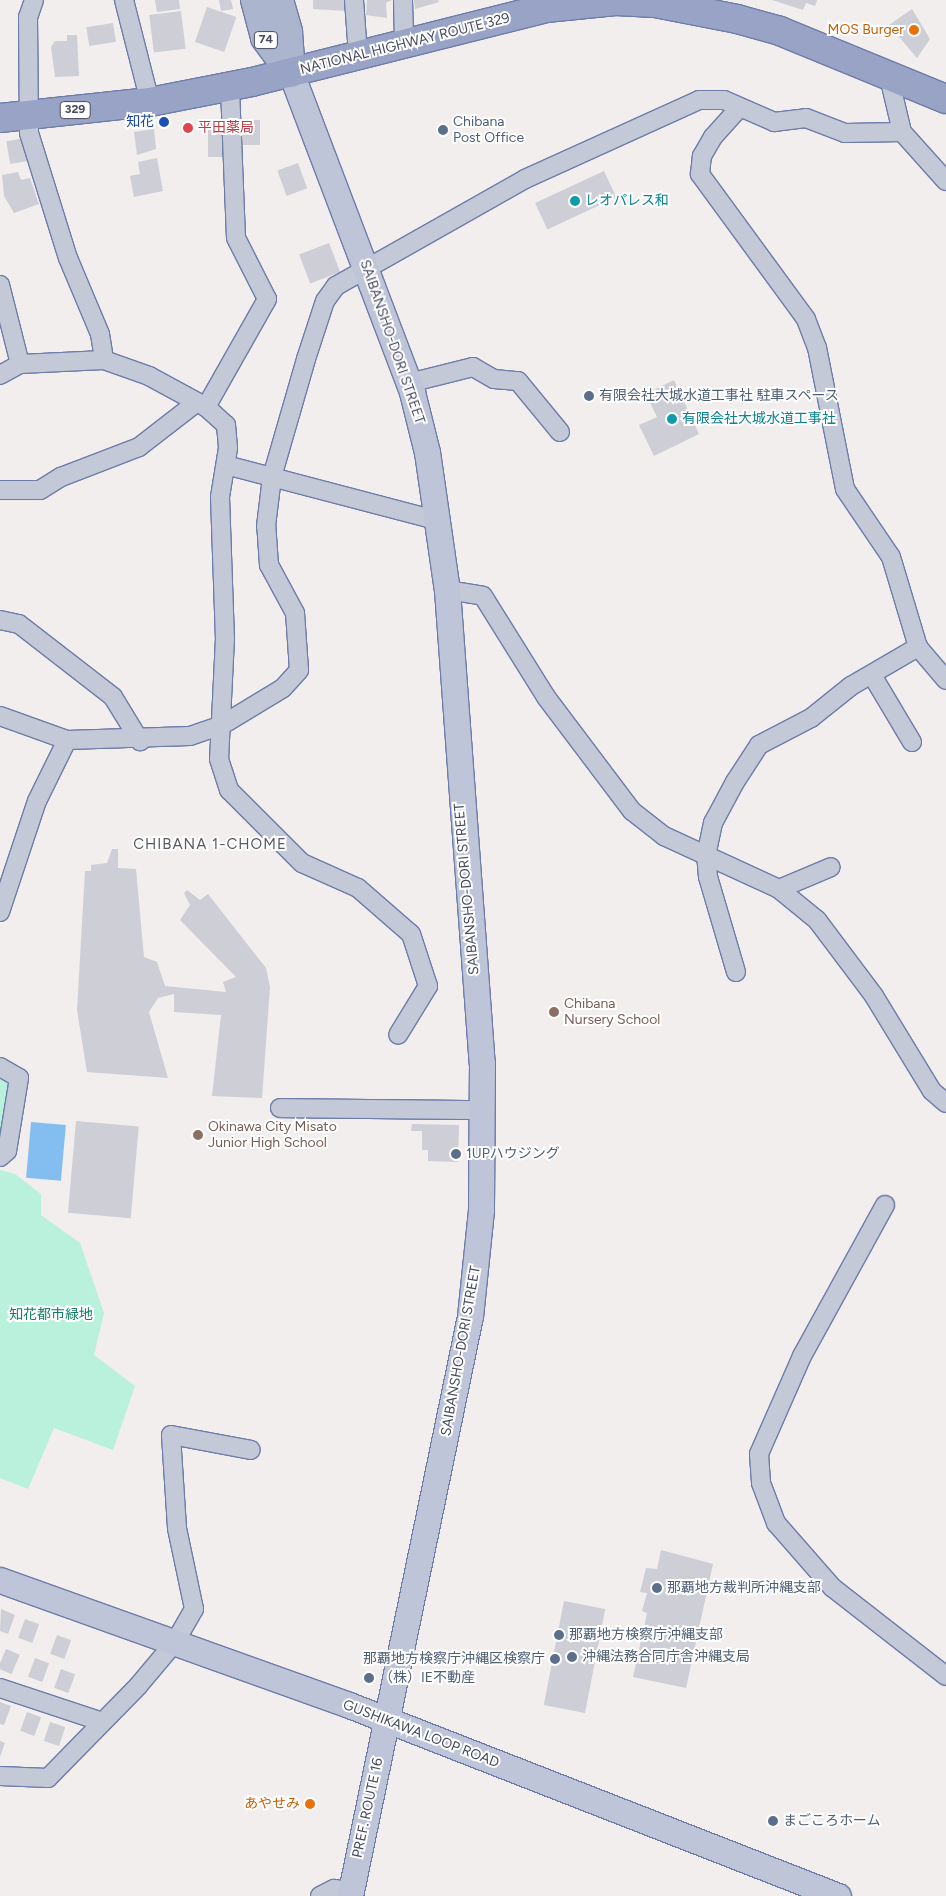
<!DOCTYPE html>
<meta charset="utf-8">
<style>
body{margin:0}
#map{position:relative;width:946px;height:1896px;overflow:hidden;background:#f1eeed;font-family:Figtree,"Noto Sans JP",sans-serif}
div>[style]{position:absolute}
[style*='--x']{left:calc(var(--x)*1px);top:calc(var(--y)*1px);width:calc(var(--w)*1px);rotate:calc(var(--a)*1deg)}
.green>*{inset:0;background:#b9f1dd}
.water>*{inset:0;background:#84bef0;transform-origin:0 0}
.building>*{inset:0;background:#cdced6;transform-origin:0 0}
.roads{filter:drop-shadow(1px 0 #6e7cab) drop-shadow(-1px 0 #6e7cab) drop-shadow(0 1px #6e7cab) drop-shadow(0 -1px #6e7cab)}
.minor>*{height:18px;margin:-9px;padding:0 9px;transform-origin:9px;border-radius:9px;background:#c3c9d6}
.secondary>*{height:25px;margin:-12.5px;padding:0 12.5px;transform-origin:12.5px;border-radius:12.5px;background:#bfc5d8}
.primary>*{height:28px;margin:-14px;padding:0 14px;transform-origin:14px;border-radius:14px;background:#acb5ce}
.trunk>*{height:28px;margin:-14px;padding:0 14px;transform-origin:14px;border-radius:14px;background:#98a3c6}
.dots>*{width:14px;height:14px;translate:-50% -50%;box-sizing:border-box;border:2px solid #fff;border-radius:50%}
span{translate:-50% -50%;white-space:nowrap;text-align:center;line-height:1.15;-webkit-text-stroke:4px #fff;paint-order:stroke}
.shield-label span{padding:1px 4px;background:#fff;border:1px solid;border-radius:4px;-webkit-text-stroke-width:0}
.shield-label{font-size:12px;color:#454b5c;font-weight:700}
.food-label{font-size:14px;color:#c56008}
.right{translate:-100% -50%;text-align:right}
.street-label{font-size:14px;color:#454b5c}
.transit-label{font-size:14px;color:#164399}
.service-label{font-size:14px;color:#4e5e75}
.left{translate:0 -50%;text-align:left}
.health-label{font-size:14px;color:#be3a42}
.culture-label{font-size:14px;color:#0d838f}
.education-label{font-size:14px;color:#785e54}
.park-label{font-size:14px;color:#138065}
.neighbourhood-label{font-size:15px;color:#5a5c63;letter-spacing:1px}
</style>
<div id="map">
<div class="green">
<i style="clip-path:polygon(0 1067px,19px 1078px,0 1157px)"></i>
<i style="clip-path:polygon(0 1170px,15px 1174px,41px 1194px,41px 1215px,80px 1243px,104px 1313px,94px 1355px,135px 1386px,113px 1450px,54px 1428px,28px 1489px,0 1478px)"></i>
</div>
<div class="water">
<i style="left:31px;top:1122px;width:35px;height:56px;rotate:5deg"></i>
</div>
<div class="building">
<i style="clip-path:polygon(155px 0,179px 0,180px 9px,157px 12px)"></i>
<i style="clip-path:polygon(219px 0,231px 0,233px 9px,221px 11px)"></i>
<i style="clip-path:polygon(313px 0,348px 0,347px 11px,313px 9px)"></i>
<i style="clip-path:polygon(367px 0,392px 0,386px 3px,387px 18px,366px 15px)"></i>
<i style="clip-path:polygon(414px 0,438px 0,439px 2px,415px 9px)"></i>
<i style="clip-path:polygon(772px 0,817px 0,815px 6px,806px 3px,803px 10px)"></i>
<i style="left:207px;top:7px;width:31px;height:37px;rotate:19deg"></i>
<i style="clip-path:polygon(912px 9px,930px 39px,917px 58px,889px 25px)"></i>
<i style="left:181px;top:11px;width:38px;height:32px;rotate:83deg"></i>
<i style="left:113px;top:23px;width:19px;height:27px;rotate:81deg"></i>
<i style="clip-path:polygon(67px 35px,77px 35px,79px 76px,55px 77px,51px 47px,55px 41px,67px 41px)"></i>
<i style="left:260px;top:120px;width:25px;height:19px;rotate:90deg"></i>
<i style="left:208px;top:122px;width:16px;height:35px"></i>
<i style="clip-path:polygon(154px 129px,156px 149px,137px 155px,134px 132px)"></i>
<i style="left:25px;top:138px;width:23px;height:19px;rotate:80deg"></i>
<i style="clip-path:polygon(157px 158px,163px 191px,134px 197px,130px 176px,140px 174px,138px 162px)"></i>
<i style="left:298px;top:163px;width:27px;height:22px;rotate:70deg"></i>
<i style="left:604px;top:171px;width:29px;height:76px;rotate:65deg"></i>
<i style="clip-path:polygon(18px 172px,21px 180px,30px 178px,39px 204px,14px 213px,4px 196px,2px 175px)"></i>
<i style="left:329px;top:243px;width:31px;height:32px;rotate:69deg"></i>
<i style="clip-path:polygon(674px 380px,699px 434px,654px 456px,639px 425px,657px 417px,646px 394px)"></i>
<i style="clip-path:polygon(112px 849px,118px 849px,118px 868px,136px 869px,144px 957px,157px 962px,165px 986px,226px 992px,223px 982px,236px 977px,180px 920px,190px 905px,184px 893px,187px 890px,200px 900px,208px 894px,266px 968px,270px 987px,262px 1098px,212px 1096px,221px 1015px,174px 1012px,174px 994px,158px 998px,149px 1012px,168px 1078px,87px 1072px,77px 1010px,85px 871px,91px 871px,91px 865px,107px 863px)"></i>
<i style="left:76px;top:1121px;width:63px;height:92px;rotate:5deg"></i>
<i style="clip-path:polygon(412px 1124px,459px 1125px,458px 1162px,428px 1161px,428px 1150px,422px 1150px,422px 1131px,411px 1131px)"></i>
<i style="clip-path:polygon(661px 1550px,713px 1564px,686px 1688px,633px 1677px,647px 1613px,642px 1611px,647px 1593px,640px 1592px,646px 1568px,657px 1569px)"></i>
<i style="left:564px;top:1601px;width:42px;height:106px;rotate:11deg"></i>
<i style="clip-path:polygon(1px 1609px,15px 1615px,8px 1634px,0 1631px)"></i>
<i style="left:25px;top:1619px;width:15px;height:20px;rotate:20deg"></i>
<i style="left:57px;top:1635px;width:15px;height:20px;rotate:20deg"></i>
<i style="left:6px;top:1649px;width:15px;height:21px;rotate:23deg"></i>
<i style="left:35px;top:1658px;width:15px;height:20px;rotate:20deg"></i>
<i style="left:61px;top:1669px;width:15px;height:20px;rotate:20deg"></i>
<i style="clip-path:polygon(0 1702px,11px 1706px,4px 1725px,0 1724px)"></i>
<i style="left:27px;top:1712px;width:15px;height:20px;rotate:20deg"></i>
<i style="left:50px;top:1722px;width:16px;height:20px;rotate:18deg"></i>
<i style="clip-path:polygon(0 1741px,5px 1743px,0 1757px)"></i>
</div>
<div class="roads">
<div class="minor">
<i style="--x:34;--y:0;--w:18;--a:109"></i>
<i style="--x:28;--y:17;--w:116;--a:89.5"></i>
<i style="--x:29;--y:133;--w:131;--a:72.7"></i>
<i style="--x:68;--y:258;--w:82;--a:67.2"></i>
<i style="--x:100;--y:334;--w:26;--a:81"></i>
<i style="--x:124;--y:0;--w:105;--a:75.7"></i>
<i style="--x:354;--y:0;--w:55;--a:85.8"></i>
<i style="--x:403;--y:0;--w:42;--a:88.6"></i>
<i style="--x:889;--y:77;--w:57;--a:76.7"></i>
<i style="--x:902;--y:132;--w:66;--a:48.1"></i>
<i style="--x:0;--y:285;--w:81;--a:75.8"></i>
<i style="--x:0;--y:375;--w:23;--a:-29"></i>
<i style="--x:20;--y:364;--w:84;--a:-2.7"></i>
<i style="--x:104;--y:360;--w:48;--a:19.6"></i>
<i style="--x:149;--y:376;--w:65;--a:28.5"></i>
<i style="--x:206;--y:407;--w:27;--a:42"></i>
<i style="--x:226;--y:425;--w:23;--a:85"></i>
<i style="--x:228;--y:448;--w:50;--a:99.3"></i>
<i style="--x:220;--y:497;--w:141;--a:88"></i>
<i style="--x:225;--y:638;--w:121;--a:92.8"></i>
<i style="--x:219;--y:759;--w:33;--a:72"></i>
<i style="--x:229;--y:790;--w:103;--a:45"></i>
<i style="--x:302;--y:863;--w:61;--a:24.1"></i>
<i style="--x:358;--y:888;--w:70;--a:41"></i>
<i style="--x:411;--y:934;--w:55;--a:71.9"></i>
<i style="--x:428;--y:986;--w:57;--a:121.5"></i>
<i style="--x:409;--y:383;--w:66;--a:-14"></i>
<i style="--x:473;--y:367;--w:24;--a:30"></i>
<i style="--x:494;--y:379;--w:24;--a:5"></i>
<i style="--x:518;--y:381;--w:66;--a:50.5"></i>
<i style="--x:206;--y:407;--w:124;--a:-60.5"></i>
<i style="--x:267;--y:299;--w:68;--a:-116.9"></i>
<i style="--x:236;--y:238;--w:151;--a:-92.3"></i>
<i style="--x:226;--y:465;--w:220;--a:14.7"></i>
<i style="--x:0;--y:490;--w:40;--a:0"></i>
<i style="--x:40;--y:490;--w:25;--a:-32"></i>
<i style="--x:61;--y:477;--w:84;--a:-21"></i>
<i style="--x:139;--y:447;--w:72;--a:-37.7"></i>
<i style="--x:447;--y:590;--w:36;--a:9"></i>
<i style="--x:483;--y:596;--w:119;--a:58"></i>
<i style="--x:546;--y:697;--w:143;--a:53"></i>
<i style="--x:632;--y:811;--w:41;--a:38"></i>
<i style="--x:664;--y:836;--w:127;--a:24.7"></i>
<i style="--x:779;--y:889;--w:49;--a:39.2"></i>
<i style="--x:817;--y:920;--w:95;--a:53.1"></i>
<i style="--x:874;--y:996;--w:111;--a:58.6"></i>
<i style="--x:932;--y:1091;--w:18;--a:41"></i>
<i style="--x:0;--y:620;--w:19;--a:12"></i>
<i style="--x:19;--y:624;--w:119;--a:37.8"></i>
<i style="--x:113;--y:697;--w:52;--a:58.5"></i>
<i style="--x:918;--y:647;--w:43;--a:49.7"></i>
<i style="--x:872;--y:675;--w:78;--a:59.2"></i>
<i style="--x:0;--y:716;--w:71;--a:19.7"></i>
<i style="--x:779;--y:889;--w:56;--a:-22.9"></i>
<i style="--x:0;--y:912;--w:117;--a:-71.6"></i>
<i style="--x:37;--y:801;--w:68;--a:-63.8"></i>
<i style="--x:67;--y:740;--w:123;--a:-1.9"></i>
<i style="--x:190;--y:736;--w:34;--a:-19"></i>
<i style="--x:222;--y:725;--w:71;--a:-31.2"></i>
<i style="--x:283;--y:688;--w:24;--a:-48"></i>
<i style="--x:299;--y:670;--w:57;--a:-94"></i>
<i style="--x:295;--y:613;--w:55;--a:-118.4"></i>
<i style="--x:269;--y:565;--w:39;--a:-94"></i>
<i style="--x:266;--y:526;--w:49;--a:-83"></i>
<i style="--x:272;--y:477;--w:123;--a:-73.9"></i>
<i style="--x:306;--y:359;--w:61;--a:-71.9"></i>
<i style="--x:325;--y:301;--w:19;--a:-54"></i>
<i style="--x:336;--y:286;--w:217;--a:-29.5"></i>
<i style="--x:525;--y:179;--w:191;--a:-24.4"></i>
<i style="--x:699;--y:100;--w:25;--a:0"></i>
<i style="--x:724;--y:100;--w:55;--a:23.7"></i>
<i style="--x:774;--y:122;--w:32;--a:-7"></i>
<i style="--x:806;--y:118;--w:42;--a:21"></i>
<i style="--x:845;--y:133;--w:57;--a:-1"></i>
<i style="--x:736;--y:972;--w:99;--a:-106.4"></i>
<i style="--x:708;--y:877;--w:21;--a:-95"></i>
<i style="--x:706;--y:856;--w:34;--a:-78"></i>
<i style="--x:713;--y:823;--w:47;--a:-61.8"></i>
<i style="--x:735;--y:782;--w:44;--a:-57"></i>
<i style="--x:759;--y:745;--w:59;--a:-27.4"></i>
<i style="--x:811;--y:718;--w:51;--a:-38.7"></i>
<i style="--x:851;--y:686;--w:78;--a:-30.2"></i>
<i style="--x:918;--y:647;--w:94;--a:-106.7"></i>
<i style="--x:891;--y:557;--w:82;--a:-124.1"></i>
<i style="--x:845;--y:489;--w:144;--a:-101.2"></i>
<i style="--x:817;--y:348;--w:31;--a:-111"></i>
<i style="--x:806;--y:319;--w:180;--a:-126.2"></i>
<i style="--x:700;--y:174;--w:18;--a:-84"></i>
<i style="--x:702;--y:156;--w:22;--a:-60"></i>
<i style="--x:713;--y:137;--w:38;--a:-48"></i>
<i style="--x:0;--y:1067;--w:22;--a:30"></i>
<i style="--x:19;--y:1078;--w:74;--a:99.3"></i>
<i style="--x:7;--y:1151;--w:9;--a:139"></i>
<i style="--x:280;--y:1108;--w:202;--a:0.6"></i>
<i style="--x:885;--y:1205;--w:172;--a:118.8"></i>
<i style="--x:802;--y:1356;--w:107;--a:113.7"></i>
<i style="--x:759;--y:1454;--w:29;--a:86"></i>
<i style="--x:761;--y:1483;--w:43;--a:69.4"></i>
<i style="--x:776;--y:1523;--w:86;--a:48.8"></i>
<i style="--x:833;--y:1588;--w:143;--a:37.9"></i>
<i style="--x:0;--y:1688;--w:105;--a:18.3"></i>
<i style="--x:0;--y:1776;--w:48;--a:2.4"></i>
<i style="--x:48;--y:1778;--w:129;--a:-45.6"></i>
<i style="--x:138;--y:1686;--w:57;--a:-49.9"></i>
<i style="--x:175;--y:1642;--w:38;--a:-60"></i>
<i style="--x:194;--y:1609;--w:83;--a:-101.9"></i>
<i style="--x:177;--y:1528;--w:93;--a:-93.7"></i>
<i style="--x:171;--y:1435;--w:81;--a:10.6"></i>
<i style="--x:320;--y:1896;--w:16;--a:-27"></i>
<i style="--x:334;--y:1889;--w:17;--a:7"></i>
</div>
<div class="secondary">
<i style="--x:291;--y:73;--w:341;--a:69.2"></i>
<i style="--x:412;--y:392;--w:62;--a:76"></i>
<i style="--x:427;--y:452;--w:139;--a:81.8"></i>
<i style="--x:447;--y:590;--w:474;--a:85.8"></i>
<i style="--x:482;--y:1063;--w:147;--a:90.4"></i>
<i style="--x:481;--y:1210;--w:107;--a:95.9"></i>
<i style="--x:470;--y:1316;--w:592;--a:101.69"></i>
<i style="--x:0;--y:1580;--w:371;--a:19.7"></i>
<i style="--x:349;--y:1705;--w:525;--a:21.34"></i>
</div>
<div class="primary">
<i style="--x:255;--y:0;--w:39;--a:75"></i>
<i style="--x:265;--y:38;--w:44;--a:53.4"></i>
<i style="--x:279;--y:0;--w:33;--a:74"></i>
<i style="--x:288;--y:32;--w:41;--a:85.8"></i>
</div>
<div class="trunk">
<i style="--x:0;--y:118;--w:151;--a:-6.1"></i>
<i style="--x:150;--y:102;--w:104;--a:-11.1"></i>
<i style="--x:252;--y:82;--w:303;--a:-14.1"></i>
<i style="--x:546;--y:8;--w:70;--a:-5.7"></i>
<i style="--x:616;--y:1;--w:39;--a:3"></i>
<i style="--x:655;--y:3;--w:84;--a:11"></i>
<i style="--x:737;--y:19;--w:45;--a:15.6"></i>
<i style="--x:780;--y:31;--w:179;--a:22.3"></i>
</div>
</div>
<div class="dots">
<i style="left:914px;top:30px;background:#e8710a"></i>
<i style="left:164px;top:122px;background:#1a4fb4"></i>
<i style="left:188px;top:128px;background:#e0444e"></i>
<i style="left:443px;top:130px;background:#5c6f8a"></i>
<i style="left:575px;top:201px;background:#0f9aa8"></i>
<i style="left:589px;top:396px;background:#5c6f8a"></i>
<i style="left:672px;top:419px;background:#0f9aa8"></i>
<i style="left:554px;top:1012px;background:#8d6e63"></i>
<i style="left:198px;top:1135px;background:#8d6e63"></i>
<i style="left:456px;top:1154px;background:#5c6f8a"></i>
<i style="left:657px;top:1588px;background:#5c6f8a"></i>
<i style="left:559px;top:1635px;background:#5c6f8a"></i>
<i style="left:572px;top:1657px;background:#5c6f8a"></i>
<i style="left:555px;top:1659px;background:#5c6f8a"></i>
<i style="left:369px;top:1678px;background:#5c6f8a"></i>
<i style="left:310px;top:1804px;background:#e8710a"></i>
<i style="left:773px;top:1821px;background:#5c6f8a"></i>
</div>
<div class="shield-label">
<span style="left:266px;top:40px">74</span>
<span style="left:75px;top:110px">329</span>
</div>
<div class="food-label">
<span class="right" style="left:904px;top:30px">MOS Burger</span>
<span class="right" style="left:300px;top:1804px">あやせみ</span>
</div>
<div class="street-label">
<span style="left:405px;top:44px;rotate:-14deg">NATIONAL HIGHWAY ROUTE 329</span>
<span style="left:392px;top:342px;rotate:71deg">SAIBANSHO-DORI STREET</span>
<span style="left:467px;top:889px;rotate:-95deg">SAIBANSHO-DORI STREET</span>
<span style="left:461px;top:1351px;rotate:-80deg">SAIBANSHO-DORI STREET</span>
<span style="left:421px;top:1734px;rotate:21deg">GUSHIKAWA LOOP ROAD</span>
<span style="left:368px;top:1808px;rotate:-78deg">PREF. ROUTE 16</span>
</div>
<div class="transit-label">
<span class="right" style="left:154px;top:122px">知花</span>
</div>
<div class="service-label">
<span class="left" style="left:453px;top:130px">Chibana<br>Post Office</span>
<span class="left" style="left:599px;top:396px">有限会社大城水道工事社 駐車スペース</span>
<span class="left" style="left:466px;top:1154px">1UPハウジング</span>
<span class="left" style="left:667px;top:1588px">那覇地方裁判所沖縄支部</span>
<span class="left" style="left:569px;top:1635px">那覇地方検察庁沖縄支部</span>
<span class="left" style="left:582px;top:1657px">沖縄法務合同庁舎沖縄支局</span>
<span class="right" style="left:545px;top:1659px">那覇地方検察庁沖縄区検察庁</span>
<span class="left" style="left:379px;top:1678px">（株）IE不動産</span>
<span class="left" style="left:783px;top:1821px">まごころホーム</span>
</div>
<div class="health-label">
<span class="left" style="left:198px;top:128px">平田薬局</span>
</div>
<div class="culture-label">
<span class="left" style="left:585px;top:201px">レオパレス和</span>
<span class="left" style="left:682px;top:419px">有限会社大城水道工事社</span>
</div>
<div class="education-label">
<span class="left" style="left:564px;top:1012px">Chibana<br>Nursery School</span>
<span class="left" style="left:208px;top:1135px">Okinawa City Misato<br>Junior High School</span>
</div>
<div class="park-label">
<span style="left:51px;top:1315px">知花都市緑地</span>
</div>
<div class="neighbourhood-label">
<span style="left:210px;top:845px">CHIBANA 1-CHOME</span>
</div>
</div>
